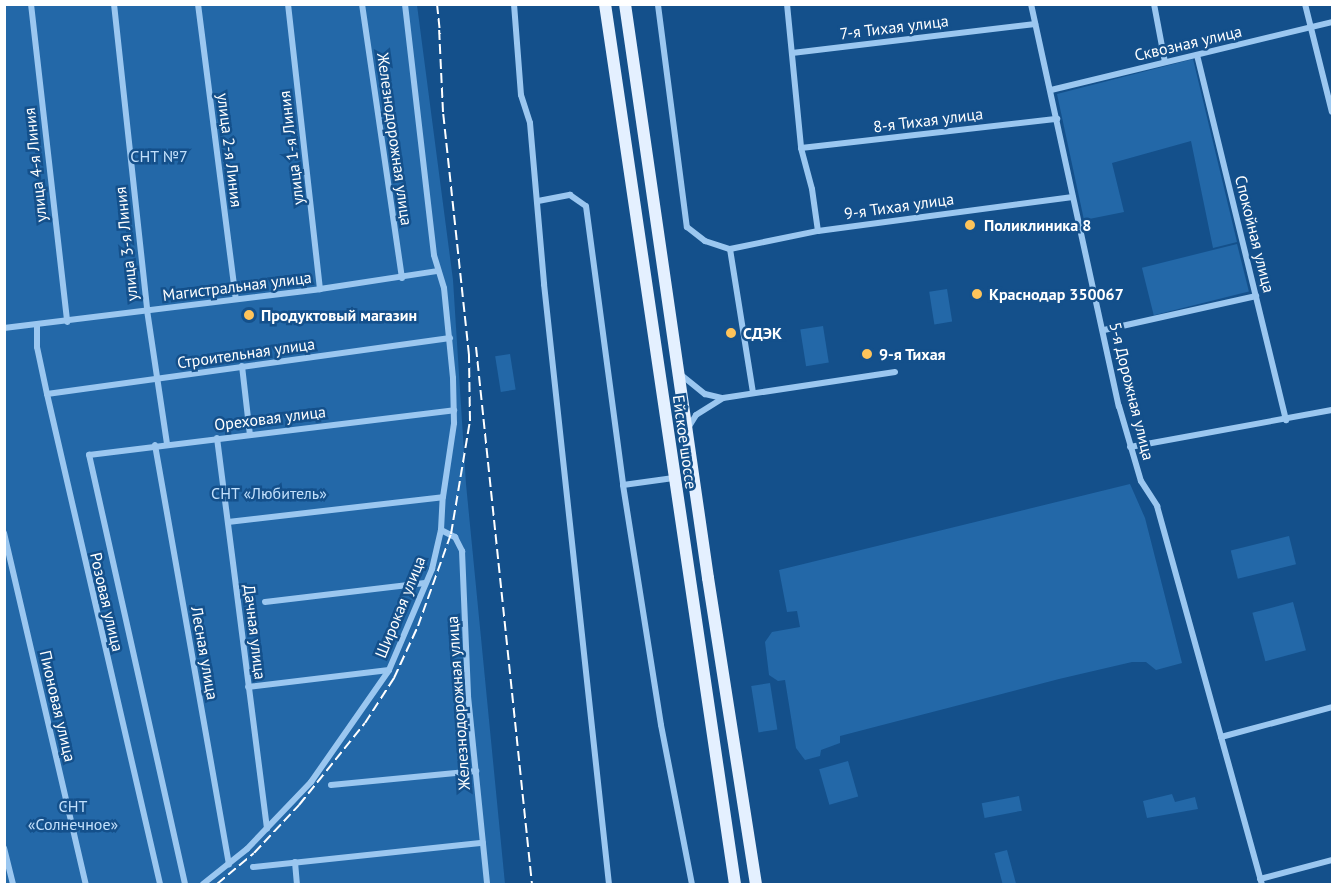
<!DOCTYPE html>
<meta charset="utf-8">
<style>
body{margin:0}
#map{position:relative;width:1337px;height:889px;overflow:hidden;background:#14508b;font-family:"PT Sans",sans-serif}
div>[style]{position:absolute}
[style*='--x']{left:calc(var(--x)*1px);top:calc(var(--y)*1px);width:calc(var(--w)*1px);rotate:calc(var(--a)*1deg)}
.green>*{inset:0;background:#2368a8;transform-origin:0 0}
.minor>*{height:6px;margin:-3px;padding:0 3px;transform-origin:3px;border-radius:3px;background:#9bc7f0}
.primary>*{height:12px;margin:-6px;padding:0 6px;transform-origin:6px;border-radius:6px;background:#e4f0ff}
.rail>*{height:2px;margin-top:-1px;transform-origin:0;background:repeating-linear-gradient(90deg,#fff 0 10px,transparent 0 14.5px)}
.dots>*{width:16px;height:16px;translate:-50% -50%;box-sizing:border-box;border:3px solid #14508b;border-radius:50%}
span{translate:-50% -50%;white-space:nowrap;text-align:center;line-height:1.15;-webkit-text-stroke:5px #14508b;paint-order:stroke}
.street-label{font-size:16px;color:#fff}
.park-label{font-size:16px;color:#c2e0fc}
.poi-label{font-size:16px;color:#fff;font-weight:700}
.left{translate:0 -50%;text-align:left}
.frame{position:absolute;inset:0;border:6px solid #fff;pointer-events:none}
</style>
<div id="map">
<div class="green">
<i style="clip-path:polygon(5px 5px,417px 5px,453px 280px,466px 484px,505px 884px,5px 884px)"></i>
<i style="clip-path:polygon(1193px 59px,1237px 242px,1213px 248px,1191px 141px,1112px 163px,1124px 212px,1084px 220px,1057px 94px)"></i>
<i style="left:1237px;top:244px;width:49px;height:98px;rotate:76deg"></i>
<i style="left:947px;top:289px;width:33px;height:18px;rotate:81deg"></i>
<i style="left:823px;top:326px;width:37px;height:23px;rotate:81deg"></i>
<i style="left:510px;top:354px;width:36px;height:15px;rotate:81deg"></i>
<i style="clip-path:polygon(1130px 484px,1145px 518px,1182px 663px,1156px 670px,1146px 662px,1132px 662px,1059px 679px,840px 736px,840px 743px,821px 750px,820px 756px,805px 760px,796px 748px,785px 680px,778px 681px,769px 675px,765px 642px,772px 632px,800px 627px,797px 611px,787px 612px,779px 570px)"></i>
<i style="left:1289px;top:536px;width:29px;height:60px;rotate:76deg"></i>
<i style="left:1293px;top:602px;width:50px;height:42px;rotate:75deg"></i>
<i style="left:770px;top:683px;width:47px;height:19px;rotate:81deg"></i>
<i style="left:848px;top:761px;width:37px;height:30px;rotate:74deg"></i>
<i style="clip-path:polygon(1172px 794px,1175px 802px,1195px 797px,1198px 809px,1147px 818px,1143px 801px)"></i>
<i style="left:1019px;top:796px;width:15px;height:38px;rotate:79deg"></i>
<i style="left:1007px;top:850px;width:35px;height:13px;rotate:75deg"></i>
</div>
<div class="minor">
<i style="--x:31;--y:4;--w:320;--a:83.5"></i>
<i style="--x:114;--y:4;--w:308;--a:83.8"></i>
<i style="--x:147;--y:310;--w:135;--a:81.5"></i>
<i style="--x:198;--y:4;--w:297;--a:82.7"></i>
<i style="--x:288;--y:4;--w:287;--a:83.6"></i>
<i style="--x:362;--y:4;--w:277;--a:81.7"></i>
<i style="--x:514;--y:4;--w:91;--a:85.6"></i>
<i style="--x:521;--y:95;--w:29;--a:72"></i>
<i style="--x:530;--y:123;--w:162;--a:85"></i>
<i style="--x:544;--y:284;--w:604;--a:83.82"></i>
<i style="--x:787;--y:4;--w:145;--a:84.4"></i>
<i style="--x:801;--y:148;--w:42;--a:75"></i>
<i style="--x:812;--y:189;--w:42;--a:81.9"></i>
<i style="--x:1031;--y:4;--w:412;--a:77.7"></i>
<i style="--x:1119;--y:406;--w:78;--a:73.7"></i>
<i style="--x:1141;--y:481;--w:30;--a:57"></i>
<i style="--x:1157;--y:506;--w:392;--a:74.5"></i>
<i style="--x:1154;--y:4;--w:59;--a:79.3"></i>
<i style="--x:1305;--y:4;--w:111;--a:76"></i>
<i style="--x:658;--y:5;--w:224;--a:82.6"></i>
<i style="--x:687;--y:227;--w:23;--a:38"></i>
<i style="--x:705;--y:241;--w:26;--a:18"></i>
<i style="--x:730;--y:249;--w:90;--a:-11.6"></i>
<i style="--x:818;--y:231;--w:257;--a:-7.6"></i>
<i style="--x:792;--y:53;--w:245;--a:-6.8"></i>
<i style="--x:1197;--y:55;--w:376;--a:76.3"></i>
<i style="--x:1051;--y:90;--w:289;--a:-13.6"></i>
<i style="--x:801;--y:148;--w:258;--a:-6.5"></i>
<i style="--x:538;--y:201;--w:33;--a:-11"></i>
<i style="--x:570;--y:195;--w:19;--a:35"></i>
<i style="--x:586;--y:206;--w:281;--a:82.4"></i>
<i style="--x:623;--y:485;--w:243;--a:81"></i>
<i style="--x:661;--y:725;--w:162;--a:79"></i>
<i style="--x:730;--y:249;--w:145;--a:80.9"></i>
<i style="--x:37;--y:325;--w:22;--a:90"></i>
<i style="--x:37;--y:347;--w:48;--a:78"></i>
<i style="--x:47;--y:394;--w:503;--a:77.01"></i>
<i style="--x:4;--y:328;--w:318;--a:-7"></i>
<i style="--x:320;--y:289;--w:118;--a:-8.7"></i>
<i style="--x:1104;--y:330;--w:156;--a:-12.6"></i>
<i style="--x:242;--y:366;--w:69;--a:83.4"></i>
<i style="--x:680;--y:374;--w:32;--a:39"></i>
<i style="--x:705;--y:394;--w:17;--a:13"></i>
<i style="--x:47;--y:394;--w:407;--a:-7.9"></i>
<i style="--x:688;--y:428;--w:15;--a:-58"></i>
<i style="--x:696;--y:415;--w:32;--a:-32"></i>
<i style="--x:723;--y:398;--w:174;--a:-8.6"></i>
<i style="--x:217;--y:438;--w:394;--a:82.7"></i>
<i style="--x:155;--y:445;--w:426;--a:80"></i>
<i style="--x:1130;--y:447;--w:205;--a:-10.4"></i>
<i style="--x:623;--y:485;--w:51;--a:-7.8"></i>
<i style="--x:228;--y:522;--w:216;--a:-6.6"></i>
<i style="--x:441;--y:530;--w:16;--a:27"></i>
<i style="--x:455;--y:537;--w:16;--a:63"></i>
<i style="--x:462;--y:551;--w:145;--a:87.6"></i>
<i style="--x:468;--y:696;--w:189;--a:84.2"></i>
<i style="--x:4;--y:533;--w:360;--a:76.9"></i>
<i style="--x:265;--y:602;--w:161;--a:-6.8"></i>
<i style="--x:248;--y:687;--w:142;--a:-6.9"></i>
<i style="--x:1221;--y:737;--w:115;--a:-15.1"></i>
<i style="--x:331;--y:785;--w:146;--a:-5.5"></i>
<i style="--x:4;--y:848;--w:37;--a:76"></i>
<i style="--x:295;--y:862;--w:22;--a:85"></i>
<i style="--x:253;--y:867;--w:231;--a:-6"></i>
<i style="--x:1260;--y:879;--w:74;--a:-14.8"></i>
<i style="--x:185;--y:884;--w:440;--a:-102.6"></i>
<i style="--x:89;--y:455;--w:368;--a:-7"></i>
<i style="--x:203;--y:884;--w:56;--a:-38.5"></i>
<i style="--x:247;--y:849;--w:93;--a:-46.3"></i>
<i style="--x:311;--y:782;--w:136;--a:-55.1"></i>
<i style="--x:389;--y:670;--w:110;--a:-66.9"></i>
<i style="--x:432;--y:569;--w:40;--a:-77"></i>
<i style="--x:441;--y:530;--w:33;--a:-87"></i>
<i style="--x:443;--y:497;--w:75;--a:-81.5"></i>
<i style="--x:454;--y:423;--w:45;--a:-91.3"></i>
<i style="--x:453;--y:378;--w:90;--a:-95.7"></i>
<i style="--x:444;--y:288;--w:34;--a:-107"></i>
<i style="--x:434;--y:255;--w:253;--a:-96.6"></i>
</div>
<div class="primary">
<i style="--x:605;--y:4;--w:890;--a:81.6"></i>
<i style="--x:625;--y:4;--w:580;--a:81.77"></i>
<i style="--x:708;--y:578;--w:310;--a:81.1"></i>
</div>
<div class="rail">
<i style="--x:437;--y:4;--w:30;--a:84"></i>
<i style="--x:476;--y:347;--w:540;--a:84.05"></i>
<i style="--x:217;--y:884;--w:48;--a:-40"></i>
<i style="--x:254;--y:853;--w:66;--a:-46.8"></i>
<i style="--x:299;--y:805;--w:105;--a:-51.2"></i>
<i style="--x:365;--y:723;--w:54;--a:-57.2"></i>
<i style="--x:394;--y:678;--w:57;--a:-65.2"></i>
<i style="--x:418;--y:626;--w:98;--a:-70.3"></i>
<i style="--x:451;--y:534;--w:115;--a:-80.5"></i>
<i style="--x:470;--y:421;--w:66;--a:-90.9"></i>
<i style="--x:469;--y:355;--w:244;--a:-96.1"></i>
<i style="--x:443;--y:112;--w:85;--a:-92.7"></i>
</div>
<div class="dots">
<i style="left:970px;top:225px;background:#ffc45a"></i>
<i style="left:977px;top:294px;background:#ffc45a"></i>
<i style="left:249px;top:315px;background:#ffc45a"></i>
<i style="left:731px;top:333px;background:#ffc45a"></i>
<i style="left:867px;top:354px;background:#ffc45a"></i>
</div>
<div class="street-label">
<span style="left:894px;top:27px;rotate:-7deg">7-я Тихая улица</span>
<span style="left:1188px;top:43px;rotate:-13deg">Сквозная улица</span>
<span style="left:928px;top:120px;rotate:-7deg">8-я Тихая улица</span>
<span style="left:395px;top:139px;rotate:82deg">Железнодорожная улица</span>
<span style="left:291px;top:148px;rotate:-97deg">улица 1-я Линия</span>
<span style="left:230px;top:150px;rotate:83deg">улица 2-я Линия</span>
<span style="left:35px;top:165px;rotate:-96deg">улица 4-я Линия</span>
<span style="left:899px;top:206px;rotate:-8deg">9-я Тихая улица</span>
<span style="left:1255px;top:234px;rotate:76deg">Спокойная улица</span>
<span style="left:126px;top:244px;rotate:-96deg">улица 3-я Линия</span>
<span style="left:237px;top:286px;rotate:-7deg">Магистральная улица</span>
<span style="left:246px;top:353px;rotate:-8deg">Строительная улица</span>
<span style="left:1132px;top:391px;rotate:76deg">5-я Дорожная улица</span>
<span style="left:270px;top:418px;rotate:-7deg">Ореховая улица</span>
<span style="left:685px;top:442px;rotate:82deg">Ейское шоссе</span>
<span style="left:107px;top:602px;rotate:77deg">Розовая улица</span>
<span style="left:400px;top:607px;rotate:-68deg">Широкая улица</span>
<span style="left:255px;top:632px;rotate:83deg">Дачная улица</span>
<span style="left:205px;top:653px;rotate:80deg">Лесная улица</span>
<span style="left:458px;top:703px;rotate:-94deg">Железнодорожная улица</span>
<span style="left:58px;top:706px;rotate:77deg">Пионовая улица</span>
</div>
<div class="park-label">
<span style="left:159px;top:156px">СНТ №7</span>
<span style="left:269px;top:493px">СНТ «Любитель»</span>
<span style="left:73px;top:815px">СНТ<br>«Солнечное»</span>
</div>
<div class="poi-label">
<span class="left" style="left:984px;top:225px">Поликлиника 8</span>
<span class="left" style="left:989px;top:294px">Краснодар 350067</span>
<span class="left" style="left:261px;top:315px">Продуктовый магазин</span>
<span class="left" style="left:743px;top:333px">СДЭК</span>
<span class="left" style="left:879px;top:354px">9-я Тихая</span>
</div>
<div class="frame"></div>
</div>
